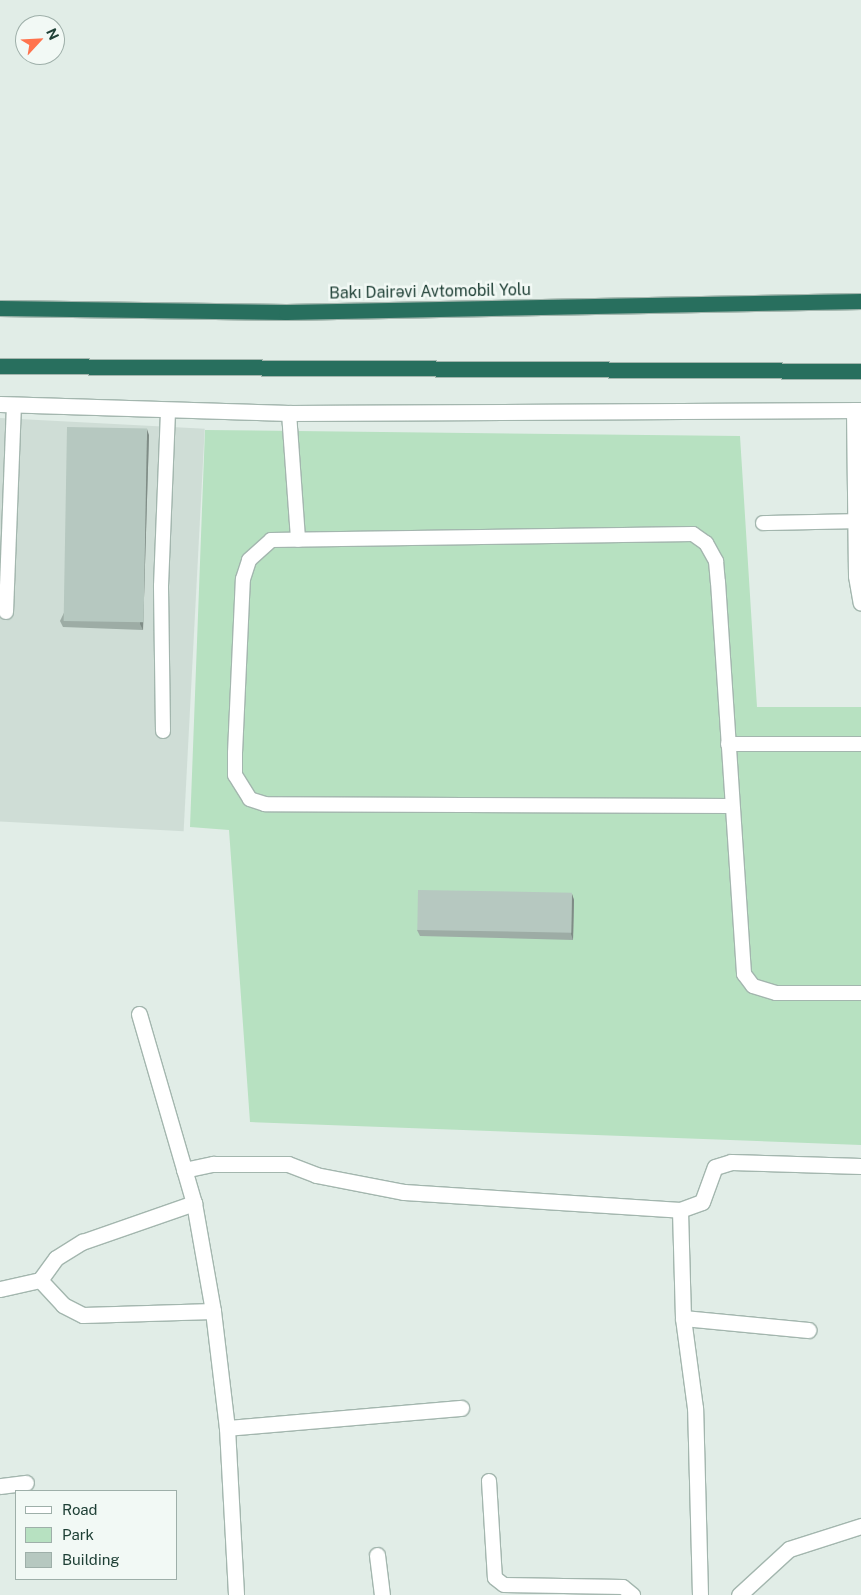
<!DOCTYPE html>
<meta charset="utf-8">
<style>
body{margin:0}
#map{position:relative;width:861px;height:1595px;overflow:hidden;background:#e1ede7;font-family:"Public Sans",sans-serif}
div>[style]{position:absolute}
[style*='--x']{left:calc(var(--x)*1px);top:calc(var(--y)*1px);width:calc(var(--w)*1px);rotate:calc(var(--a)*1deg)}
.built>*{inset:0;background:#cfddd6;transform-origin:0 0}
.green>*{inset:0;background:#b7e1c1}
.roads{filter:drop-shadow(1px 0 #a3b6ae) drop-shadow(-1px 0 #a3b6ae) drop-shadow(0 1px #a3b6ae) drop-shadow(0 -1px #a3b6ae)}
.service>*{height:14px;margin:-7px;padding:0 7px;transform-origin:7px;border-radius:7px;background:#fff}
.minor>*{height:15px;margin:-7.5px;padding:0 7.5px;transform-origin:7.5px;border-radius:7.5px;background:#fff}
.secondary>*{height:15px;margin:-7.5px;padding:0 7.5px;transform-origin:7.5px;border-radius:7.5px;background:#fff}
.motorway>*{height:15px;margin:-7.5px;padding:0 7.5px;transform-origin:7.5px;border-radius:7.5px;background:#286f5e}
.wall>*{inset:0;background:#9daca5}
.shaded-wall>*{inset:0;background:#7f8c86}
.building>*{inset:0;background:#b6c8c0;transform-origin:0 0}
span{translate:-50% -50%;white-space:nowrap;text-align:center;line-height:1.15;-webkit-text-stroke:5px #f2f9f5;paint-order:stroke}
.street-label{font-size:16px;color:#1f4036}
.legend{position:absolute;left:15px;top:1490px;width:162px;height:90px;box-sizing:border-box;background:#f2f9f5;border:1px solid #9eafa9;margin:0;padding:6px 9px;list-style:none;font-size:15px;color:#1f4036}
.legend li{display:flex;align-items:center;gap:10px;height:25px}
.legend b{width:25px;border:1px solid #9eafa9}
.north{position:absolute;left:15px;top:15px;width:50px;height:50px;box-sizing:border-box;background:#f2f9f5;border:1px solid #9eafa9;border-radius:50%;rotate:65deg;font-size:14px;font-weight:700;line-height:20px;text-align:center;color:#1f4036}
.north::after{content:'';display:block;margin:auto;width:18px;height:22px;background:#ff734d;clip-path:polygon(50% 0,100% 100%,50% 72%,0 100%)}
</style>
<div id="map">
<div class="built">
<i style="left:0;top:418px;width:205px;height:403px;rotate:3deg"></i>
</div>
<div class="green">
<i style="clip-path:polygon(205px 430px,740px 436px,757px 707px,861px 707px,861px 1145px,250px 1122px,229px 830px,190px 827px)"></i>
</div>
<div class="roads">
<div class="service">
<i style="--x:289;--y:413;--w:127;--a:85.9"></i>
<i style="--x:763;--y:523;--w:92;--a:-1.2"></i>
<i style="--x:6;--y:612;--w:207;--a:-87.8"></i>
<i style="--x:163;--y:731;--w:145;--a:-90.8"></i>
<i style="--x:161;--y:586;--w:175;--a:-87.7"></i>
<i style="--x:728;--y:744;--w:133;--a:0"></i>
<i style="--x:731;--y:806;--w:466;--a:-179.8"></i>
<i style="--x:265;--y:804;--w:16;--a:-162"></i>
<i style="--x:250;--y:799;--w:28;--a:-122"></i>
<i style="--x:235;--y:775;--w:22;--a:-90"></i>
<i style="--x:235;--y:753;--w:174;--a:-87.4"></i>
<i style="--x:243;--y:579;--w:20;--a:-72"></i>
<i style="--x:249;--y:560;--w:30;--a:-42"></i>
<i style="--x:271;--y:540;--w:422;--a:-0.8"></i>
<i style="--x:693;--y:534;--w:16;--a:35"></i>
<i style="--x:706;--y:543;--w:21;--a:61"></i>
<i style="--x:716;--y:561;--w:21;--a:85"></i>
<i style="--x:718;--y:582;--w:393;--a:86.2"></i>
<i style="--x:744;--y:974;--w:15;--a:53"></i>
<i style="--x:753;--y:986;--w:24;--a:17"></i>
<i style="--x:776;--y:993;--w:85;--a:0"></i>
<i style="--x:489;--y:1481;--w:97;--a:86.5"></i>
<i style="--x:495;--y:1578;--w:11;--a:38"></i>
<i style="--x:504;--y:1585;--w:119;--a:1"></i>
<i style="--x:623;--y:1587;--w:13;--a:39"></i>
</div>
<div class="minor">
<i style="--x:854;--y:410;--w:166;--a:89.3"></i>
<i style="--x:856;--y:576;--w:27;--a:80"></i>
<i style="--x:139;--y:1014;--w:197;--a:73.8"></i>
<i style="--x:194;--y:1203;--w:110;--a:80"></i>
<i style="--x:213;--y:1311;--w:118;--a:83.2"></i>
<i style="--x:227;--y:1428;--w:167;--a:86.9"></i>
<i style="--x:184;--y:1170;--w:30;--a:-12"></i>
<i style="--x:213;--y:1164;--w:75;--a:0"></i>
<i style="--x:288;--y:1164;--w:30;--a:21"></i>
<i style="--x:316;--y:1175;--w:90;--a:10.9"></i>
<i style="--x:404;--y:1192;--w:277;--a:3.7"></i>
<i style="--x:40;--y:1280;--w:34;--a:47"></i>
<i style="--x:63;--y:1305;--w:22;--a:27"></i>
<i style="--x:83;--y:1315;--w:130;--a:-1.8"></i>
<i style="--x:0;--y:1289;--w:41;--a:-12.7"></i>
<i style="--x:40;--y:1280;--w:27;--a:-54"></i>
<i style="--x:56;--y:1258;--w:31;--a:-32"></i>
<i style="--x:82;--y:1242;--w:119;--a:-19.2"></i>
<i style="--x:683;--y:1318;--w:126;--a:5.5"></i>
<i style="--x:227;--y:1428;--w:235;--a:-4.9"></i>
<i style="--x:0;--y:1486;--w:26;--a:-7"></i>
<i style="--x:377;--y:1555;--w:40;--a:82.9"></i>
<i style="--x:700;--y:1595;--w:187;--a:-91.5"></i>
<i style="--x:695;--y:1408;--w:91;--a:-97.6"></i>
<i style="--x:683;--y:1318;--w:108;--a:-91.6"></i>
<i style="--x:680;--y:1210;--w:23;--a:-20"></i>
<i style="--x:702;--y:1202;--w:37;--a:-70"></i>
<i style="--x:715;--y:1167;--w:17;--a:-17"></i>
<i style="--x:731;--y:1162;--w:130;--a:1.8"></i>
<i style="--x:739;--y:1595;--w:68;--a:-42.6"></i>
<i style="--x:789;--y:1549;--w:76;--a:-17.7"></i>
</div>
<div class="secondary">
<i style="--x:0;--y:404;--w:289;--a:1.8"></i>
<i style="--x:289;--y:413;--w:572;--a:-0.3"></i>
</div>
<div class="motorway">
<i style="--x:0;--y:308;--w:286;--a:0.8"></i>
<i style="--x:286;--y:312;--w:575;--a:-1.1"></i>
<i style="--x:0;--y:366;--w:861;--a:0.33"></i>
</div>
</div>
<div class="wall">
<i style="clip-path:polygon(149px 435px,143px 630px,63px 627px,60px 621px)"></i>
<i style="clip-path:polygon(572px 894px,574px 900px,573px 940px,420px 936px,417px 930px)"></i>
</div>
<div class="shaded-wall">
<i style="clip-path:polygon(147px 429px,149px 435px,143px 630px,140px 624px)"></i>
<i style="clip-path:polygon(572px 894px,574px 900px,573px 940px,571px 934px)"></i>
</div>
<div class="building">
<i style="left:67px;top:427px;width:80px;height:194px;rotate:1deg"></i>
<i style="left:418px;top:890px;width:154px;height:40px;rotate:1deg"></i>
</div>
<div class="street-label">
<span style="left:430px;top:292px;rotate:-1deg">Bakı Dairəvi Avtomobil Yolu</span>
</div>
<ul class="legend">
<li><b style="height:6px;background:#fff"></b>Road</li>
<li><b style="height:14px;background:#b7e1c1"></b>Park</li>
<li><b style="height:14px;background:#b6c8c0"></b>Building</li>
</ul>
<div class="north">N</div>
</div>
